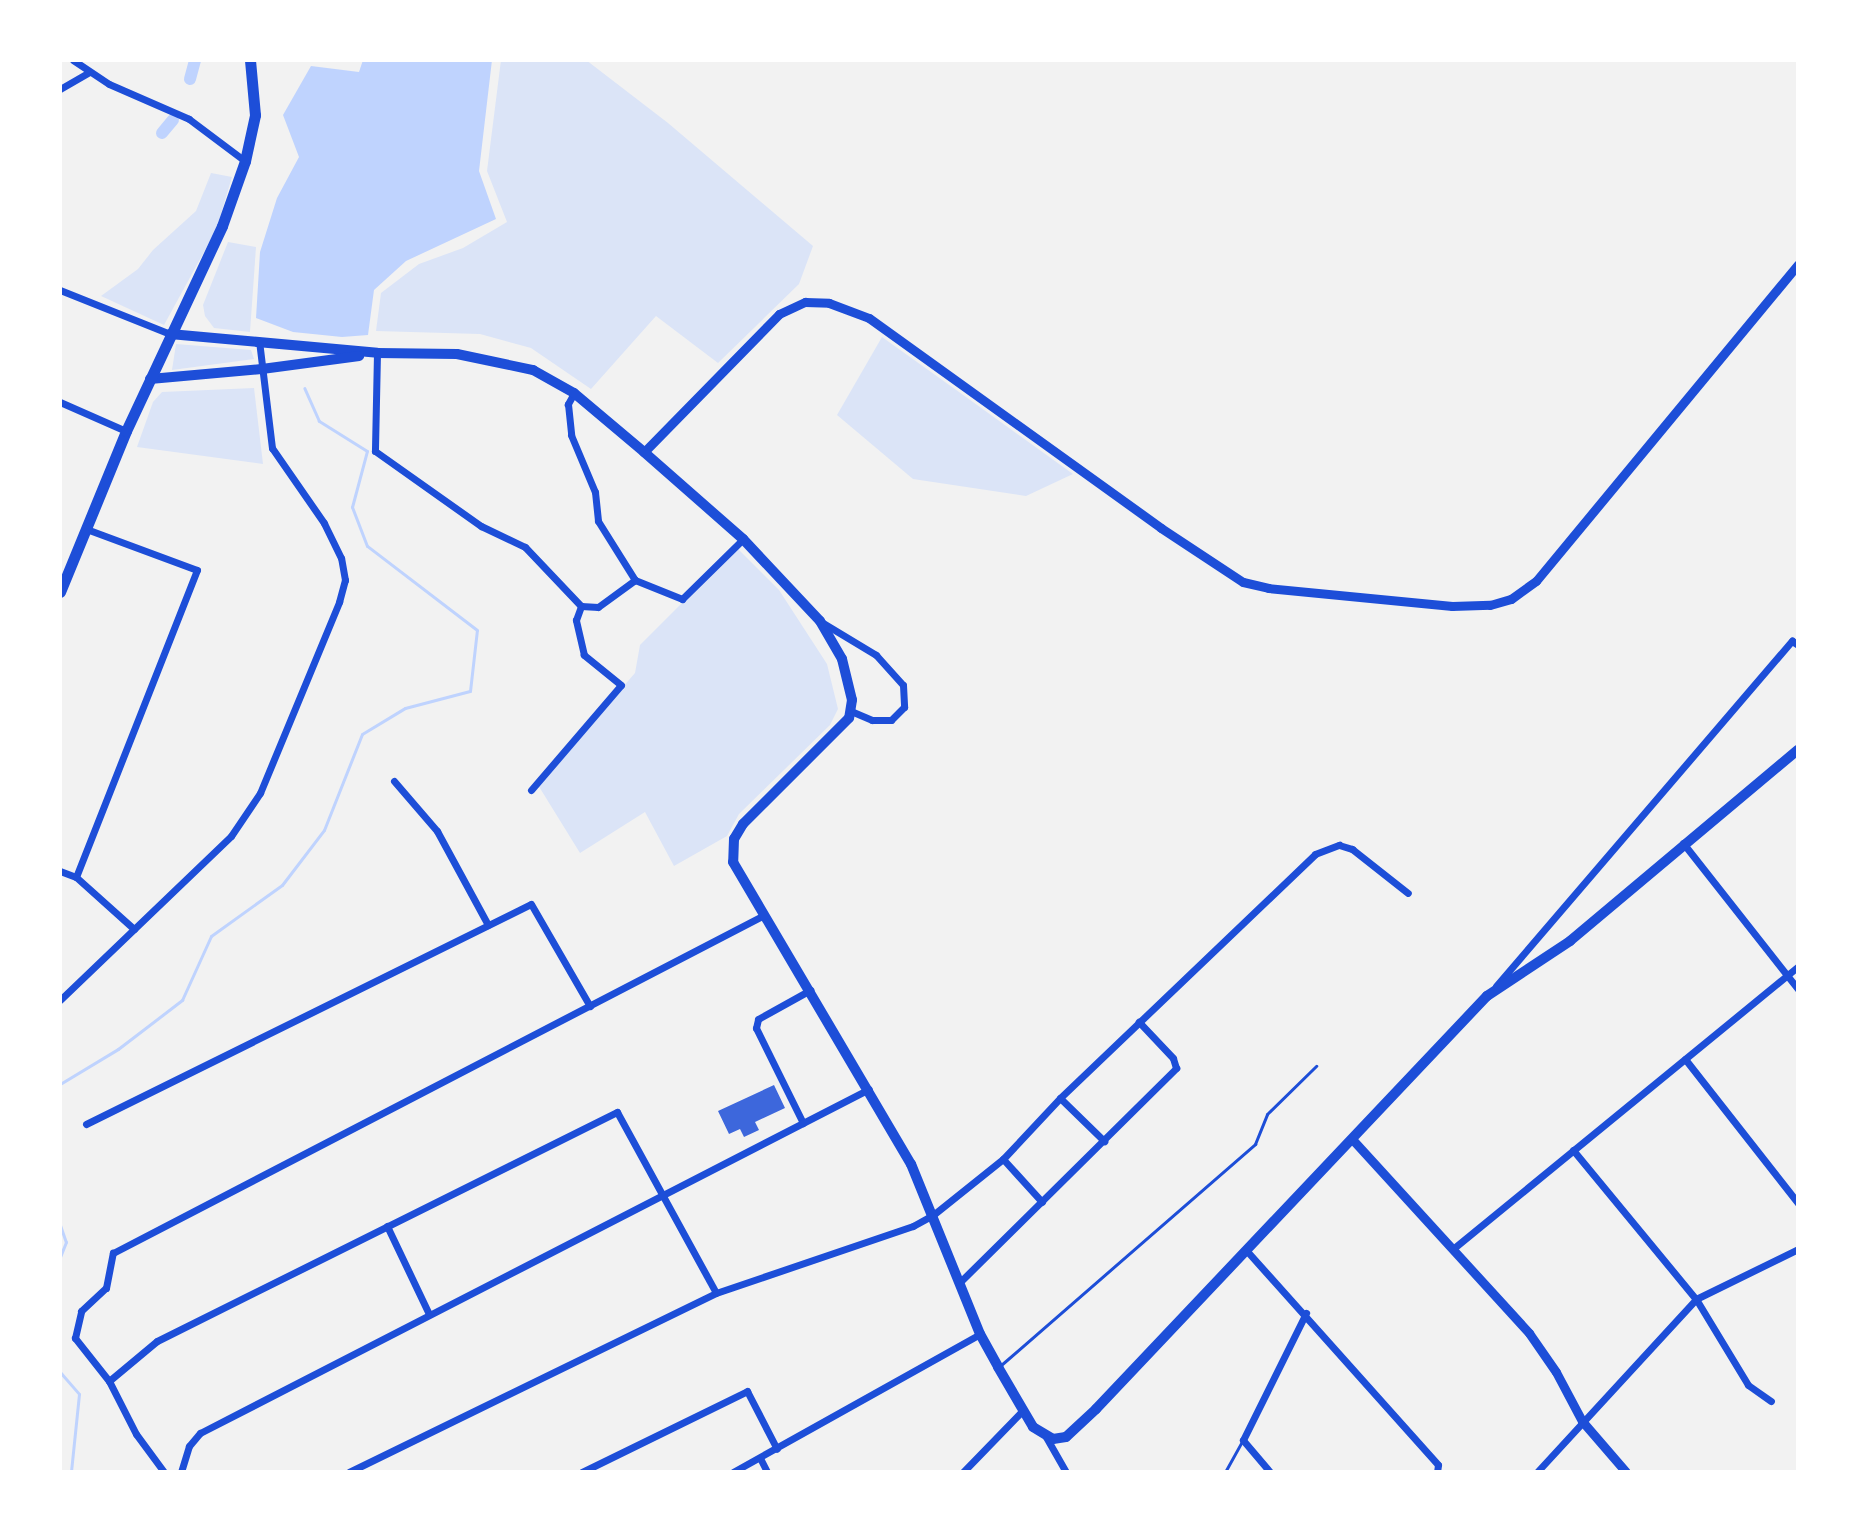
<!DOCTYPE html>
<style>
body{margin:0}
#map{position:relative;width:1858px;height:1532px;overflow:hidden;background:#f2f2f2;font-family:Ubuntu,sans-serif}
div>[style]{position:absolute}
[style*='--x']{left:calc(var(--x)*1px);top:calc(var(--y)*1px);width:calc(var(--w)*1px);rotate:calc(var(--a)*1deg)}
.green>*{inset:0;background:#dbe4f7}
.water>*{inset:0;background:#bfd3fe}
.stream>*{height:3px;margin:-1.5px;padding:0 1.5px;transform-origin:1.5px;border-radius:1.5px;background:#bfd3fe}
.canal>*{height:12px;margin:-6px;padding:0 6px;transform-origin:6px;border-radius:6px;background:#bfd3fe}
.building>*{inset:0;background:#3d67dc}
.service>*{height:3px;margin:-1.5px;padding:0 1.5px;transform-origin:1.5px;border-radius:1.5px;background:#1d4ed8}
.minor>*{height:7px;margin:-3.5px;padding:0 3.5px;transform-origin:3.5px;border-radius:3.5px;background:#1d4ed8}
.tertiary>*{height:9px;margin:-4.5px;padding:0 4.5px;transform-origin:4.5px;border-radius:4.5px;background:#1d4ed8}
.secondary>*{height:10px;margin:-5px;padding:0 5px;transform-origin:5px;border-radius:5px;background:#1d4ed8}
.primary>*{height:11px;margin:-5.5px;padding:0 5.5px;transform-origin:5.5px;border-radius:5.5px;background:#1d4ed8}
span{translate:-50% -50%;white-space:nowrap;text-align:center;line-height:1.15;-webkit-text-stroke:7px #fff;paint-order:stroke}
.frame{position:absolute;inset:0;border:62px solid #fff;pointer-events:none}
</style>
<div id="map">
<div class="green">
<i style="clip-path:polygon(501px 60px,586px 60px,668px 123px,813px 246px,799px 284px,718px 363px,656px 316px,591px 389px,531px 348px,480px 334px,376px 331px,381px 293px,419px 264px,463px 248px,507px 222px,487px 171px)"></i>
<i style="clip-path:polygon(211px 173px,232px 177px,216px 230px,164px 325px,101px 296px,138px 269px,153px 250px,196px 211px)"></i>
<i style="clip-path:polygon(228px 242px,256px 247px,250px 332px,214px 328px,205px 316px,203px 305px)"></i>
<i style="clip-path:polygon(882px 337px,966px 397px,1073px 474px,1026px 496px,913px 479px,837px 415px)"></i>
<i style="clip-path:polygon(176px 344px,251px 350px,254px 359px,172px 370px)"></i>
<i style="clip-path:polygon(254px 388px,263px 464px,137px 447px,153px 402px,162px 392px)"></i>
<i style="clip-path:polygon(737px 548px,779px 590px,827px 664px,838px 709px,830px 725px,739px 814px,727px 836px,674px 866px,645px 812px,580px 853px,538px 785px,635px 673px,640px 645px)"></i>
</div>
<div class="water">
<i style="clip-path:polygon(363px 60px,492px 60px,479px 171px,496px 219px,406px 261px,374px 290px,368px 335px,342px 337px,293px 332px,256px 318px,260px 252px,277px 198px,299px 157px,283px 115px,311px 66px,359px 72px)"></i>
</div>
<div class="stream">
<i style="--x:60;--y:1084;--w:68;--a:-31.1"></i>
<i style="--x:118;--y:1049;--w:81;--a:-37.4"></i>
<i style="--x:182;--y:1000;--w:70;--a:-65.6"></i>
<i style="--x:211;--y:936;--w:87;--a:-35.7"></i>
<i style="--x:282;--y:885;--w:69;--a:-52.6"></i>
<i style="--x:324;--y:830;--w:103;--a:-68.4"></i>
<i style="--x:362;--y:734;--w:50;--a:-31.2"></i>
<i style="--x:405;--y:708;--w:67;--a:-14.7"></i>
<i style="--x:470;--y:691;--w:61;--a:-83.5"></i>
<i style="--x:477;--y:630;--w:138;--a:-142.6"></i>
<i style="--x:367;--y:546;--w:42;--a:-111"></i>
<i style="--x:352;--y:507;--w:58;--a:-75"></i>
<i style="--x:367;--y:451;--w:57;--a:-148"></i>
<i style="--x:319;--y:421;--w:36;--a:-114"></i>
<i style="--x:60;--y:1225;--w:18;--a:71"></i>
<i style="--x:66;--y:1242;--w:16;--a:112"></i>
<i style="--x:60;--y:1372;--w:29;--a:49"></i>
<i style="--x:79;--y:1394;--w:78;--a:95.9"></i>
</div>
<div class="canal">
<i style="--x:190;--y:79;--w:20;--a:-75"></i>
<i style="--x:162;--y:133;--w:17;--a:-50"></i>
</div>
<div class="building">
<i style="clip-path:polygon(774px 1085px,785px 1108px,755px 1122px,759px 1130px,744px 1137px,740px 1129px,729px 1134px,718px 1111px)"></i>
</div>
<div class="service">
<i style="--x:1001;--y:1365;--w:337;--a:-41"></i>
<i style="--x:1255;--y:1144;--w:32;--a:-68"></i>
<i style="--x:1267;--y:1114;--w:69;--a:-44.4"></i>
<i style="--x:1225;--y:1472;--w:37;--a:-61"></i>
</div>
<div class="minor">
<i style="--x:73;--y:60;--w:43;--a:33.7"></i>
<i style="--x:109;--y:84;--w:87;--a:23.6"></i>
<i style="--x:189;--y:119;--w:70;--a:36.9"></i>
<i style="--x:60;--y:89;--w:34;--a:-30"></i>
<i style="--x:60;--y:290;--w:118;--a:21.8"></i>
<i style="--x:377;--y:353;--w:98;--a:91.2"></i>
<i style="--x:375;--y:451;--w:130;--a:35.3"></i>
<i style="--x:481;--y:526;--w:49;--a:25.5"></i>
<i style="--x:525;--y:547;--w:81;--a:46.5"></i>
<i style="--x:581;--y:606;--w:17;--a:3"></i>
<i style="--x:598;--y:607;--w:46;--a:-36.1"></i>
<i style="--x:635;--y:580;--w:51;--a:22"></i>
<i style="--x:682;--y:599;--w:86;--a:-44.5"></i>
<i style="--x:574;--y:393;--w:13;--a:119"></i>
<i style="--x:568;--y:404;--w:31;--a:84"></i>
<i style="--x:571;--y:435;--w:62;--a:67.2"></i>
<i style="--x:595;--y:492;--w:29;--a:84"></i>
<i style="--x:598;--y:521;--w:70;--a:57.9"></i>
<i style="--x:60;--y:402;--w:72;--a:23.7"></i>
<i style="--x:823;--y:623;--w:62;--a:31.1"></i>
<i style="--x:876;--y:655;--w:40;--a:48"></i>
<i style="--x:903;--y:685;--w:22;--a:87"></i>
<i style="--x:904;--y:707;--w:18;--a:135"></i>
<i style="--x:891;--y:720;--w:19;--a:180"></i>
<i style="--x:872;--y:720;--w:23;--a:-157"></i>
<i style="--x:394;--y:781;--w:66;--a:49.3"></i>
<i style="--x:437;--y:831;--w:107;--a:61.5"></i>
<i style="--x:531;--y:790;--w:138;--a:-49.4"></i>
<i style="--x:621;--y:685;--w:48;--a:-141"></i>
<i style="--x:584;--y:655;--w:36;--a:-103"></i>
<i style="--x:576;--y:620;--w:15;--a:-70"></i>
<i style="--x:1683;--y:843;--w:186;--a:51.8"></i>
<i style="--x:60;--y:871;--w:17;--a:21"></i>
<i style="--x:76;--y:877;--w:78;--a:41.9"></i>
<i style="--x:76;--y:877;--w:330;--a:-68.5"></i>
<i style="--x:197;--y:570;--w:118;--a:-159.7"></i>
<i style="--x:1496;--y:986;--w:455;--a:-49.4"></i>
<i style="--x:1792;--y:641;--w:7;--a:34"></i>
<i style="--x:60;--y:1000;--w:237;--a:-43.8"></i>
<i style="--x:231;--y:836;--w:52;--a:-56"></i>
<i style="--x:260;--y:793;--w:207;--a:-67.5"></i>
<i style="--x:339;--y:602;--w:23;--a:-75"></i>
<i style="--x:345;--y:580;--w:22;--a:-100"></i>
<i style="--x:341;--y:558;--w:39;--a:-116"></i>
<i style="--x:324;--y:523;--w:91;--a:-124.7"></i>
<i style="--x:272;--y:448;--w:108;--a:-96.9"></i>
<i style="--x:1685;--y:1059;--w:183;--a:51.9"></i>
<i style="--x:1060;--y:1098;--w:62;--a:44.3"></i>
<i style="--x:803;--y:1123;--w:106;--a:-116.3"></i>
<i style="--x:756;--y:1028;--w:9;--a:-77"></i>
<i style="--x:758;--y:1019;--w:60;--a:-29.1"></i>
<i style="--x:86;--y:1124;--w:496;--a:-26.3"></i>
<i style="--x:531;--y:904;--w:118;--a:60"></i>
<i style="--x:1573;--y:1150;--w:193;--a:50.5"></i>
<i style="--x:1696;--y:1299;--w:100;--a:58.8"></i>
<i style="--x:1748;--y:1385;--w:28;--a:35"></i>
<i style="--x:1003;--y:1159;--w:58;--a:47.8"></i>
<i style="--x:387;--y:1226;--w:98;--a:64.5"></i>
<i style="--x:1454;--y:1248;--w:445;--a:-39.3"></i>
<i style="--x:1246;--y:1250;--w:288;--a:48.2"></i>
<i style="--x:1438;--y:1465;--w:7;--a:98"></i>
<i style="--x:961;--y:1281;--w:303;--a:-44.7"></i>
<i style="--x:1176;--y:1068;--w:10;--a:-107"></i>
<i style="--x:1173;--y:1058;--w:50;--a:-133.4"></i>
<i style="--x:109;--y:1381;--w:62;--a:-39.8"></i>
<i style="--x:157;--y:1341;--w:514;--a:-26.47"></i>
<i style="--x:617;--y:1112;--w:206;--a:61.3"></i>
<i style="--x:1046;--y:1437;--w:40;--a:60.3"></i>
<i style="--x:760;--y:1458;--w:16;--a:63"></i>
<i style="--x:164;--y:1472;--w:47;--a:-126.4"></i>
<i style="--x:136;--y:1434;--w:59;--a:-117"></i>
<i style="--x:109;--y:1381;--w:55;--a:-128.3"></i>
<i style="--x:75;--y:1338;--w:28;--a:-77"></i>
<i style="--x:81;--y:1311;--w:34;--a:-43"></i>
<i style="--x:106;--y:1288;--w:36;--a:-79"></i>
<i style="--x:113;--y:1253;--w:734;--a:-27.44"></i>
<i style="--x:181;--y:1472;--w:27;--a:-73"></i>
<i style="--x:189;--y:1446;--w:17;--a:-50"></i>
<i style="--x:200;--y:1433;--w:752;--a:-27.21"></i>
<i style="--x:349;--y:1472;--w:408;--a:-26"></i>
<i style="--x:716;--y:1293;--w:208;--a:-18.8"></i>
<i style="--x:913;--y:1226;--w:23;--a:-29"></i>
<i style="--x:933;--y:1215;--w:90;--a:-38.7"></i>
<i style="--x:1003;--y:1159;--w:83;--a:-46.9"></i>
<i style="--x:1060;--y:1098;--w:353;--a:-43.7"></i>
<i style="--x:1315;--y:854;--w:26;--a:-21"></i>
<i style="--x:1339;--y:845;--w:14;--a:17"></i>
<i style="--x:1352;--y:849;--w:71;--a:38.2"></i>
<i style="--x:582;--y:1472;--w:184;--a:-26.1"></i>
<i style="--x:747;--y:1391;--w:65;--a:62.7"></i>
<i style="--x:733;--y:1472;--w:283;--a:-29.2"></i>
<i style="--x:963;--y:1472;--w:86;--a:-45.9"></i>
<i style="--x:1270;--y:1472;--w:42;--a:-130.2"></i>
<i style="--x:1243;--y:1440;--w:142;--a:-63.6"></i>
<i style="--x:1537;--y:1472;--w:235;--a:-47.4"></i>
<i style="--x:1696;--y:1299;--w:114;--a:-26.1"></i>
</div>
<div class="tertiary">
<i style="--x:644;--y:452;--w:193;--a:-45.6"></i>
<i style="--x:779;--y:314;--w:29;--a:-25"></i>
<i style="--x:805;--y:302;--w:24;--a:2"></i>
<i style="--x:829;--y:303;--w:43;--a:20.6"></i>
<i style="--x:869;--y:318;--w:360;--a:35.7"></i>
<i style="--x:1161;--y:528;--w:98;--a:33.4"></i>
<i style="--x:1243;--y:582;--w:26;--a:13"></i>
<i style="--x:1268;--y:588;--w:185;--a:5.6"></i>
<i style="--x:1452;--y:606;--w:38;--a:-2"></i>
<i style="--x:1490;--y:605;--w:22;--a:-16"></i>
<i style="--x:1511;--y:599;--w:31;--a:-36"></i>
<i style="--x:1536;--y:581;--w:411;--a:-50.4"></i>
<i style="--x:1352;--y:1139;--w:263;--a:47.6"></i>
<i style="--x:1529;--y:1333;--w:47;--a:55.3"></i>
<i style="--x:1556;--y:1372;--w:55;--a:62"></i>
<i style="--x:1582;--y:1421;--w:67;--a:49.2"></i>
</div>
<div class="secondary">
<i style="--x:170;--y:334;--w:208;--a:5.2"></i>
<i style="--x:377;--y:353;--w:80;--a:0.7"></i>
<i style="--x:457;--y:354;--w:78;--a:11.9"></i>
<i style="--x:533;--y:370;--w:47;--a:29.3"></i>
<i style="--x:574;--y:393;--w:92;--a:40.1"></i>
<i style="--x:644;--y:452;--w:132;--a:41.3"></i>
<i style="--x:743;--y:539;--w:112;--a:46.8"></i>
<i style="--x:820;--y:621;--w:44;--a:59.9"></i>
<i style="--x:842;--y:659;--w:42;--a:76.3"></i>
<i style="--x:852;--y:700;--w:18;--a:99"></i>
<i style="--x:849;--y:718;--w:150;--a:135"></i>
<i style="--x:743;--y:824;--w:17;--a:121"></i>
<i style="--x:734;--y:839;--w:23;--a:92"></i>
<i style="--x:733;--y:862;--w:351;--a:59.5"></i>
<i style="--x:911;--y:1164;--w:183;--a:67.9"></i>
<i style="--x:980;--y:1334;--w:38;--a:61"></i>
<i style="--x:998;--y:1367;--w:69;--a:59.7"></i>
<i style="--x:1033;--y:1427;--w:23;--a:31"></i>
<i style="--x:1053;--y:1439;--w:13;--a:-9"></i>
<i style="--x:1066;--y:1437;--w:41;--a:-43"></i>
<i style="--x:1096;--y:1409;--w:569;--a:-46.57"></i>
<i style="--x:1487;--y:996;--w:100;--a:-33.5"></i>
<i style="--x:1570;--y:941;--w:297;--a:-40"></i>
<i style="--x:150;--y:379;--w:112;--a:-5.1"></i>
<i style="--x:262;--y:369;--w:98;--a:-7.6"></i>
</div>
<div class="primary">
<i style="--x:60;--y:592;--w:174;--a:-67.7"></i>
<i style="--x:126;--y:431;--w:226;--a:-64.9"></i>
<i style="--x:222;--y:226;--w:69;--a:-70.5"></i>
<i style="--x:245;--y:161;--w:47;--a:-77.7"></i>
<i style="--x:255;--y:115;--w:55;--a:-95.2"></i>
</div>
<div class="frame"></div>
</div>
